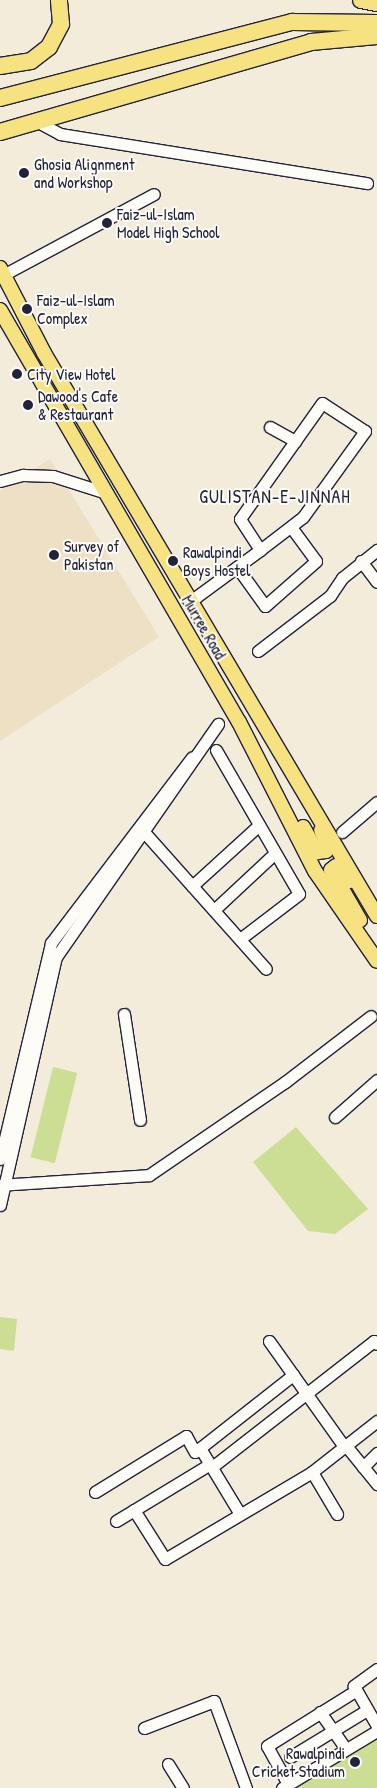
<!DOCTYPE html>
<style>
body{margin:0}
#map{position:relative;width:377px;height:1788px;overflow:hidden;background:#f4ecda;font-family:"Patrick Hand",sans-serif}
div>[style]{position:absolute}
[style*='--x']{left:calc(var(--x)*1px);top:calc(var(--y)*1px);width:calc(var(--w)*1px);rotate:calc(var(--a)*1deg)}
.built>*{inset:0;background:#eee0c5}
.green>*{inset:0;background:#cbde93;transform-origin:0 0}
.roads{filter:drop-shadow(1px 0 #22223b) drop-shadow(-1px 0 #22223b) drop-shadow(0 1px #22223b) drop-shadow(0 -1px #22223b)}
.minor>*{height:11px;margin:-5.5px;padding:0 5.5px;transform-origin:5.5px;border-radius:5.5px;background:#fdfcf7}
.major>*{height:14px;margin:-7px;padding:0 7px;transform-origin:7px;border-radius:7px;background:#f7e281}
.highway>*{height:16px;margin:-8px;padding:0 8px;transform-origin:8px;border-radius:8px;background:#f7e281}
.dots>*{width:14px;height:14px;translate:-50% -50%;box-sizing:border-box;border:2px solid #fdfcf7;border-radius:50%}
span{translate:-50% -50%;white-space:nowrap;text-align:center;line-height:1.15;-webkit-text-stroke:4px #fdfcf7;paint-order:stroke}
.poi-label{font-size:16px;color:#22223b}
.left{translate:0 -50%;text-align:left}
.right{translate:-100% -50%;text-align:right}
.street-label{font-size:16px;color:#22223b}
.neighbourhood-label{font-size:18px;color:#22223b;letter-spacing:1px}
</style>
<div id="map">
<div class="built">
<i style="clip-path:polygon(50px 459px,159px 637px,0 741px,0 491px)"></i>
</div>
<div class="green">
<i style="left:53px;top:1067px;width:25px;height:93px;rotate:14deg"></i>
<i style="clip-path:polygon(296px 1127px,368px 1209px,335px 1234px,308px 1231px,253px 1162px)"></i>
<i style="clip-path:polygon(0 1317px,17px 1319px,14px 1351px,0 1349px)"></i>
<i style="clip-path:polygon(377px 1737px,377px 1788px,290px 1788px)"></i>
</div>
<div class="roads">
<div class="minor">
<i style="--x:34;--y:120;--w:30;--a:28"></i>
<i style="--x:60;--y:134;--w:311;--a:9.1"></i>
<i style="--x:3;--y:275;--w:171;--a:-28.2"></i>
<i style="--x:270;--y:427;--w:29;--a:29"></i>
<i style="--x:0;--y:481;--w:24;--a:-15"></i>
<i style="--x:23;--y:475;--w:30;--a:2"></i>
<i style="--x:53;--y:476;--w:52;--a:17.7"></i>
<i style="--x:361;--y:561;--w:26;--a:53"></i>
<i style="--x:237;--y:567;--w:48;--a:54.3"></i>
<i style="--x:265;--y:606;--w:68;--a:-41.4"></i>
<i style="--x:316;--y:561;--w:42;--a:-126.3"></i>
<i style="--x:189;--y:600;--w:8;--a:-23"></i>
<i style="--x:196;--y:597;--w:79;--a:-36.3"></i>
<i style="--x:260;--y:550;--w:54;--a:-37.5"></i>
<i style="--x:303;--y:517;--w:106;--a:-54.2"></i>
<i style="--x:365;--y:431;--w:51;--a:-146.9"></i>
<i style="--x:322;--y:403;--w:142;--a:125.3"></i>
<i style="--x:240;--y:519;--w:37;--a:57"></i>
<i style="--x:258;--y:651;--w:91;--a:-37.4"></i>
<i style="--x:330;--y:596;--w:22;--a:-56"></i>
<i style="--x:342;--y:578;--w:45;--a:-38.7"></i>
<i style="--x:216;--y:750;--w:166;--a:60"></i>
<i style="--x:299;--y:894;--w:74;--a:142.7"></i>
<i style="--x:144;--y:832;--w:183;--a:48.3"></i>
<i style="--x:342;--y:832;--w:46;--a:-40.6"></i>
<i style="--x:192;--y:886;--w:89;--a:-42.3"></i>
<i style="--x:214;--y:910;--w:82;--a:-43"></i>
<i style="--x:124;--y:1014;--w:107;--a:81.4"></i>
<i style="--x:335;--y:1117;--w:56;--a:-41.4"></i>
<i style="--x:0;--y:1159;--w:222;--a:-76.7"></i>
<i style="--x:51;--y:943;--w:233;--a:-52.8"></i>
<i style="--x:0;--y:1185;--w:149;--a:-3.8"></i>
<i style="--x:149;--y:1175;--w:165;--a:-34.4"></i>
<i style="--x:285;--y:1082;--w:108;--a:-37.5"></i>
<i style="--x:0;--y:1205;--w:254;--a:-77.3"></i>
<i style="--x:56;--y:957;--w:284;--a:-55.2"></i>
<i style="--x:269;--y:1341;--w:131;--a:54.6"></i>
<i style="--x:347;--y:1447;--w:48;--a:51"></i>
<i style="--x:200;--y:1448;--w:77;--a:58.8"></i>
<i style="--x:212;--y:1467;--w:205;--a:-37.9"></i>
<i style="--x:374;--y:1341;--w:4;--a:45"></i>
<i style="--x:363;--y:1467;--w:20;--a:-45"></i>
<i style="--x:312;--y:1472;--w:49;--a:59.2"></i>
<i style="--x:95;--y:1492;--w:107;--a:-31.6"></i>
<i style="--x:186;--y:1436;--w:18;--a:61"></i>
<i style="--x:195;--y:1452;--w:125;--a:-38.2"></i>
<i style="--x:134;--y:1510;--w:58;--a:57.7"></i>
<i style="--x:165;--y:1559;--w:171;--a:-30.6"></i>
<i style="--x:312;--y:1472;--w:83;--a:-38.1"></i>
<i style="--x:116;--y:1521;--w:110;--a:-31.2"></i>
<i style="--x:377;--y:1669;--w:29;--a:144"></i>
<i style="--x:354;--y:1686;--w:46;--a:60.1"></i>
<i style="--x:320;--y:1712;--w:45;--a:54.9"></i>
<i style="--x:144;--y:1728;--w:75;--a:-21.1"></i>
<i style="--x:214;--y:1701;--w:93;--a:69.8"></i>
<i style="--x:290;--y:1757;--w:90;--a:-31.4"></i>
<i style="--x:168;--y:1764;--w:28;--a:58"></i>
<i style="--x:288;--y:1784;--w:43;--a:-118.9"></i>
<i style="--x:267;--y:1746;--w:104;--a:-32"></i>
<i style="--x:282;--y:1788;--w:111;--a:-31"></i>
</div>
<div class="major">
<i style="--x:0;--y:268;--w:96;--a:62.6"></i>
<i style="--x:44;--y:353;--w:654;--a:59.4"></i>
<i style="--x:0;--y:310;--w:476;--a:59.9"></i>
<i style="--x:239;--y:722;--w:167;--a:63"></i>
<i style="--x:315;--y:871;--w:109;--a:55.4"></i>
<i style="--x:303;--y:827;--w:29;--a:61"></i>
<i style="--x:317;--y:852;--w:9;--a:-6"></i>
<i style="--x:326;--y:851;--w:7;--a:-82"></i>
<i style="--x:327;--y:844;--w:15;--a:-113"></i>
<i style="--x:350;--y:881;--w:15;--a:-122"></i>
<i style="--x:342;--y:868;--w:6;--a:-162"></i>
<i style="--x:336;--y:866;--w:6;--a:141"></i>
<i style="--x:331;--y:870;--w:58;--a:59.9"></i>
</div>
<div class="highway">
<i style="--x:361;--y:0;--w:16;--a:11"></i>
<i style="--x:0;--y:66;--w:31;--a:-9"></i>
<i style="--x:31;--y:61;--w:23;--a:-38"></i>
<i style="--x:49;--y:47;--w:26;--a:-62"></i>
<i style="--x:61;--y:24;--w:24;--a:-95"></i>
<i style="--x:0;--y:98;--w:302;--a:-14.6"></i>
<i style="--x:292;--y:22;--w:85;--a:0.7"></i>
<i style="--x:0;--y:132;--w:324;--a:-16.1"></i>
<i style="--x:311;--y:42;--w:66;--a:-5.2"></i>
</div>
</div>
<div class="dots">
<i style="left:24px;top:173px;background:#22223b"></i>
<i style="left:107px;top:223px;background:#22223b"></i>
<i style="left:27px;top:309px;background:#22223b"></i>
<i style="left:17px;top:374px;background:#22223b"></i>
<i style="left:28px;top:405px;background:#22223b"></i>
<i style="left:54px;top:555px;background:#22223b"></i>
<i style="left:173px;top:561px;background:#22223b"></i>
<i style="left:355px;top:1762px;background:#22223b"></i>
</div>
<div class="poi-label">
<span class="left" style="left:34px;top:173px">Ghosia Alignment<br>and Workshop</span>
<span class="left" style="left:117px;top:223px">Faiz-ul-Islam<br>Model High School</span>
<span class="left" style="left:37px;top:309px">Faiz-ul-Islam<br>Complex</span>
<span class="left" style="left:27px;top:374px">City View Hotel</span>
<span class="left" style="left:38px;top:405px">Dawood's Cafe<br>&amp; Restaurant</span>
<span class="left" style="left:64px;top:555px">Survey of<br>Pakistan</span>
<span class="left" style="left:183px;top:561px">Rawalpindi<br>Boys Hostel</span>
<span class="right" style="left:345px;top:1762px">Rawalpindi<br>Cricket Stadium</span>
</div>
<div class="street-label">
<span style="left:204px;top:627px;rotate:60deg">Murree Road</span>
</div>
<div class="neighbourhood-label">
<span style="left:275px;top:497px">GULISTAN-E-JINNAH</span>
</div>
</div>
